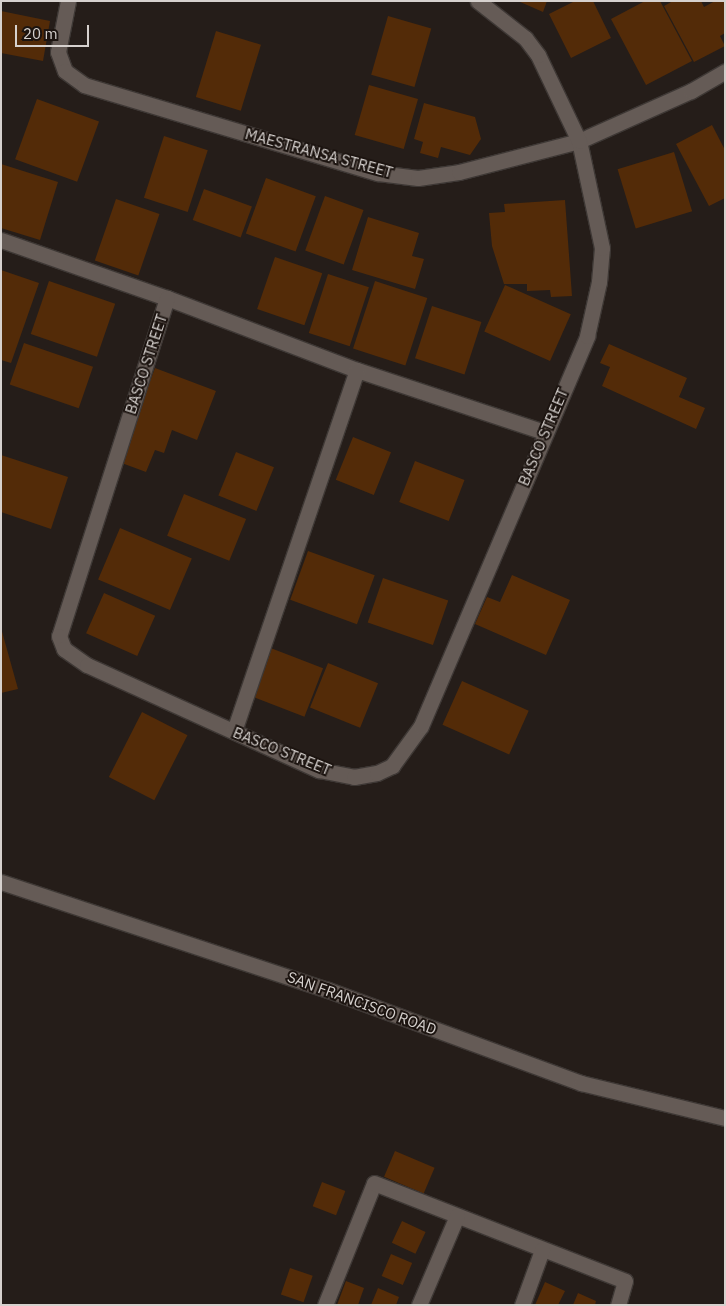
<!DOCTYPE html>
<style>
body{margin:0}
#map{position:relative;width:726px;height:1306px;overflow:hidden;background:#251d19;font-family:"IBM Plex Sans",sans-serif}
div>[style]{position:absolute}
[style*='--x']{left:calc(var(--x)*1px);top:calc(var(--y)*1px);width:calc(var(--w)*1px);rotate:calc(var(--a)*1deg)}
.building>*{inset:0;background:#532b08;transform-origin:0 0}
.roads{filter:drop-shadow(1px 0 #3e3835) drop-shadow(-1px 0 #3e3835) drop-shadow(0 1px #3e3835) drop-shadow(0 -1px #3e3835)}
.street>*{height:15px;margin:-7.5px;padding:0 7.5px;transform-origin:7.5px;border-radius:7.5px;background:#655b56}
.secondary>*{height:15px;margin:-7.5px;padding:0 7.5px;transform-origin:7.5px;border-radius:7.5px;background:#655b56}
span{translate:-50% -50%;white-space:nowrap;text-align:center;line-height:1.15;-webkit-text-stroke:4px #1c1410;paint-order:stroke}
.street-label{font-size:15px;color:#d6d1ce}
.frame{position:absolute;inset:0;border:2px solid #d6d1ce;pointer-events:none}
.scale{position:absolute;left:15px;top:25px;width:74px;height:22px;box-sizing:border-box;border:2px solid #d6d1ce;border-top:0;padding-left:6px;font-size:15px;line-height:18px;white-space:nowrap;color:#d6d1ce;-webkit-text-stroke:4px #1c1410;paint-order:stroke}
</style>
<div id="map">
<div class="building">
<i style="clip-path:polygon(518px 1px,547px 1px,543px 12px)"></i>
<i style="clip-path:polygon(575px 1px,593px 1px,611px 38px,571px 58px,549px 14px)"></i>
<i style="clip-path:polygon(645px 1px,660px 1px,692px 61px,646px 85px,611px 19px)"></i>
<i style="clip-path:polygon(673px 1px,701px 1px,704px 7px,715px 1px,724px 1px,725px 33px,720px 36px,725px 46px,694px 62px,664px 6px)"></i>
<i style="clip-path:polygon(1px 11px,50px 21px,43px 61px,1px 53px)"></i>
<i style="left:388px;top:16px;width:45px;height:61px;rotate:16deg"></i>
<i style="left:216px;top:31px;width:47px;height:69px;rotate:17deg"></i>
<i style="left:369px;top:85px;width:51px;height:52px;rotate:16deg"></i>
<i style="left:37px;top:99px;width:66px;height:64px;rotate:20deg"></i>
<i style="clip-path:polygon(424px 103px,475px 117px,481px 139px,470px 155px,441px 147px,438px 158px,420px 153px,423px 142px,414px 139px)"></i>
<i style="clip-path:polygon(712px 125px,725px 150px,725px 198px,709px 206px,676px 144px)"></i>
<i style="left:164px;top:136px;width:46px;height:65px;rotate:18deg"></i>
<i style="left:674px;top:152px;width:62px;height:59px;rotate:73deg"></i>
<i style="clip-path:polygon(1px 164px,58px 182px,40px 240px,1px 228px)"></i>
<i style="left:266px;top:178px;width:53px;height:59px;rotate:20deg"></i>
<i style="left:204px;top:189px;width:51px;height:33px;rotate:20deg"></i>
<i style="left:325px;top:196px;width:41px;height:58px;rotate:20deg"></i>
<i style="left:116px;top:199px;width:46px;height:65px;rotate:19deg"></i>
<i style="clip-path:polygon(565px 200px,572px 296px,551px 297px,550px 290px,527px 291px,527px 284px,504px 284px,492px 246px,489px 213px,505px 212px,504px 204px)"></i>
<i style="clip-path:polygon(368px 217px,419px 233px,412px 256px,424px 259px,415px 289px,352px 270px)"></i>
<i style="left:275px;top:257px;width:50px;height:55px;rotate:19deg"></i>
<i style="clip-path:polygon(1px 270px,39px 283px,11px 363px,1px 360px)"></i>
<i style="left:328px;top:274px;width:43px;height:62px;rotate:18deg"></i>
<i style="left:49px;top:281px;width:70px;height:56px;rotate:19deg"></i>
<i style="left:375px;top:281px;width:55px;height:71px;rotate:18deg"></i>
<i style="left:505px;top:285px;width:72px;height:51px;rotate:24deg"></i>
<i style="left:432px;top:306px;width:52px;height:55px;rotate:18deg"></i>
<i style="left:24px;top:343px;width:73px;height:44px;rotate:19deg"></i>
<i style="clip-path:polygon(609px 344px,687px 378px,679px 397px,705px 408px,696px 429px,602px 386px,610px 367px,600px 363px)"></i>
<i style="clip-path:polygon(155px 368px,216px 391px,197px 440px,172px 430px,164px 453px,155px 450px,146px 472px,119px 462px)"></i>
<i style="left:353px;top:437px;width:41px;height:46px;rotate:22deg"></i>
<i style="left:236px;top:452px;width:41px;height:47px;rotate:22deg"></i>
<i style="clip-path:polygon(1px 455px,68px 477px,51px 529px,1px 512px)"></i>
<i style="left:415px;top:461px;width:53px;height:44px;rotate:21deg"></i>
<i style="left:184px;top:494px;width:67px;height:45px;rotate:22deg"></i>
<i style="left:120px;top:528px;width:78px;height:56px;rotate:23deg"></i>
<i style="left:308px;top:551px;width:71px;height:52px;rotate:20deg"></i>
<i style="clip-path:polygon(512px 575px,570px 600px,546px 655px,475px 624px,487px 597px,500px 602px)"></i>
<i style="left:383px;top:578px;width:69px;height:47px;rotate:19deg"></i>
<i style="left:104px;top:593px;width:56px;height:44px;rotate:24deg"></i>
<i style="clip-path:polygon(1px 628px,18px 689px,1px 693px)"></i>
<i style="left:268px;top:647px;width:59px;height:52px;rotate:21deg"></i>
<i style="left:328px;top:663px;width:54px;height:48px;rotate:22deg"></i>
<i style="left:462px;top:681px;width:73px;height:48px;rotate:24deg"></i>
<i style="left:142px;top:712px;width:51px;height:73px;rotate:27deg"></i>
<i style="left:395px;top:1151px;width:43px;height:28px;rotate:23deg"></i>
<i style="left:322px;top:1182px;width:25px;height:26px;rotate:21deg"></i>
<i style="left:402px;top:1221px;width:26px;height:24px;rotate:25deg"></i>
<i style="left:391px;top:1254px;width:23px;height:24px;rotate:23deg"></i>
<i style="left:290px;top:1268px;width:24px;height:28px;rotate:19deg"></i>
<i style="clip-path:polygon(346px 1281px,364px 1288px,358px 1305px,337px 1305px)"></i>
<i style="clip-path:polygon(545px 1282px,565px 1291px,558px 1305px,535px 1305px)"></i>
<i style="clip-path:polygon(378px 1288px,399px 1297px,396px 1305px,371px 1305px)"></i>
<i style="clip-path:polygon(578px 1293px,596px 1301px,595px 1305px,573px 1305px)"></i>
</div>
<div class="roads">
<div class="street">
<i style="--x:68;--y:1;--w:52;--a:101.1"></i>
<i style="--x:58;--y:52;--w:20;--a:70"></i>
<i style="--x:65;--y:71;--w:24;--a:36"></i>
<i style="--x:84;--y:85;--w:307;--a:16.7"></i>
<i style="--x:378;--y:173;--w:40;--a:7.1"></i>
<i style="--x:418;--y:178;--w:41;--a:-8.3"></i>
<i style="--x:459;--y:172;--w:124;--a:-14.5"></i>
<i style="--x:579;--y:141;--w:123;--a:-24.1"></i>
<i style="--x:691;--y:91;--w:39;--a:-30"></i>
<i style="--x:1;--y:240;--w:176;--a:19.3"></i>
<i style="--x:167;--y:298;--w:203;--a:20.8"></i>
<i style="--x:357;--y:370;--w:198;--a:18.3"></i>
<i style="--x:167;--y:298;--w:355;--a:107.7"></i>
<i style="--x:59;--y:636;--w:14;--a:69"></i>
<i style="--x:64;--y:649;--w:28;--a:35"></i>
<i style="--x:87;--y:665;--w:255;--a:24.4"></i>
<i style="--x:319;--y:770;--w:36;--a:11"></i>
<i style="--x:354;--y:777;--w:23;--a:-10"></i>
<i style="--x:377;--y:773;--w:17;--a:-25"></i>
<i style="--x:392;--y:766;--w:49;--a:-54.1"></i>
<i style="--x:421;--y:726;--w:424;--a:-66.9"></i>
<i style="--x:587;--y:336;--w:55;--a:-77.5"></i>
<i style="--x:599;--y:282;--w:34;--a:-85"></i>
<i style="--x:602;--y:248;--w:109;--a:-102.1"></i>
<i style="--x:579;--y:141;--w:95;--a:-115.5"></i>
<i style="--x:538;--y:55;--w:21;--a:-127"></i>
<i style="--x:525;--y:38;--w:60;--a:-141.8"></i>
<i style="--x:234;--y:731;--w:381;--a:-71.2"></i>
<i style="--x:325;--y:1305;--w:131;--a:-68.1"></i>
<i style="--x:374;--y:1183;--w:269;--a:21.3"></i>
<i style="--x:625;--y:1281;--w:25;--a:106"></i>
<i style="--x:419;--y:1305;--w:97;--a:-66.9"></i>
<i style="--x:522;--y:1305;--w:59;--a:-70"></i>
</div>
<div class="secondary">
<i style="--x:1;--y:882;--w:344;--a:18.3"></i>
<i style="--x:328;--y:990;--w:270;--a:20.2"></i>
<i style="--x:581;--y:1083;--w:148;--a:13.7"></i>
</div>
</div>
<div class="street-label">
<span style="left:319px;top:153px;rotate:15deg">MAESTRANSA STREET</span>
<span style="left:146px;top:364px;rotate:-72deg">BASCO STREET</span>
<span style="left:543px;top:437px;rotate:-67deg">BASCO STREET</span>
<span style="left:282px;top:751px;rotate:22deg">BASCO STREET</span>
<span style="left:362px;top:1003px;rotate:20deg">SAN FRANCISCO ROAD</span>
</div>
<div class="frame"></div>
<div class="scale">20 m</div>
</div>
